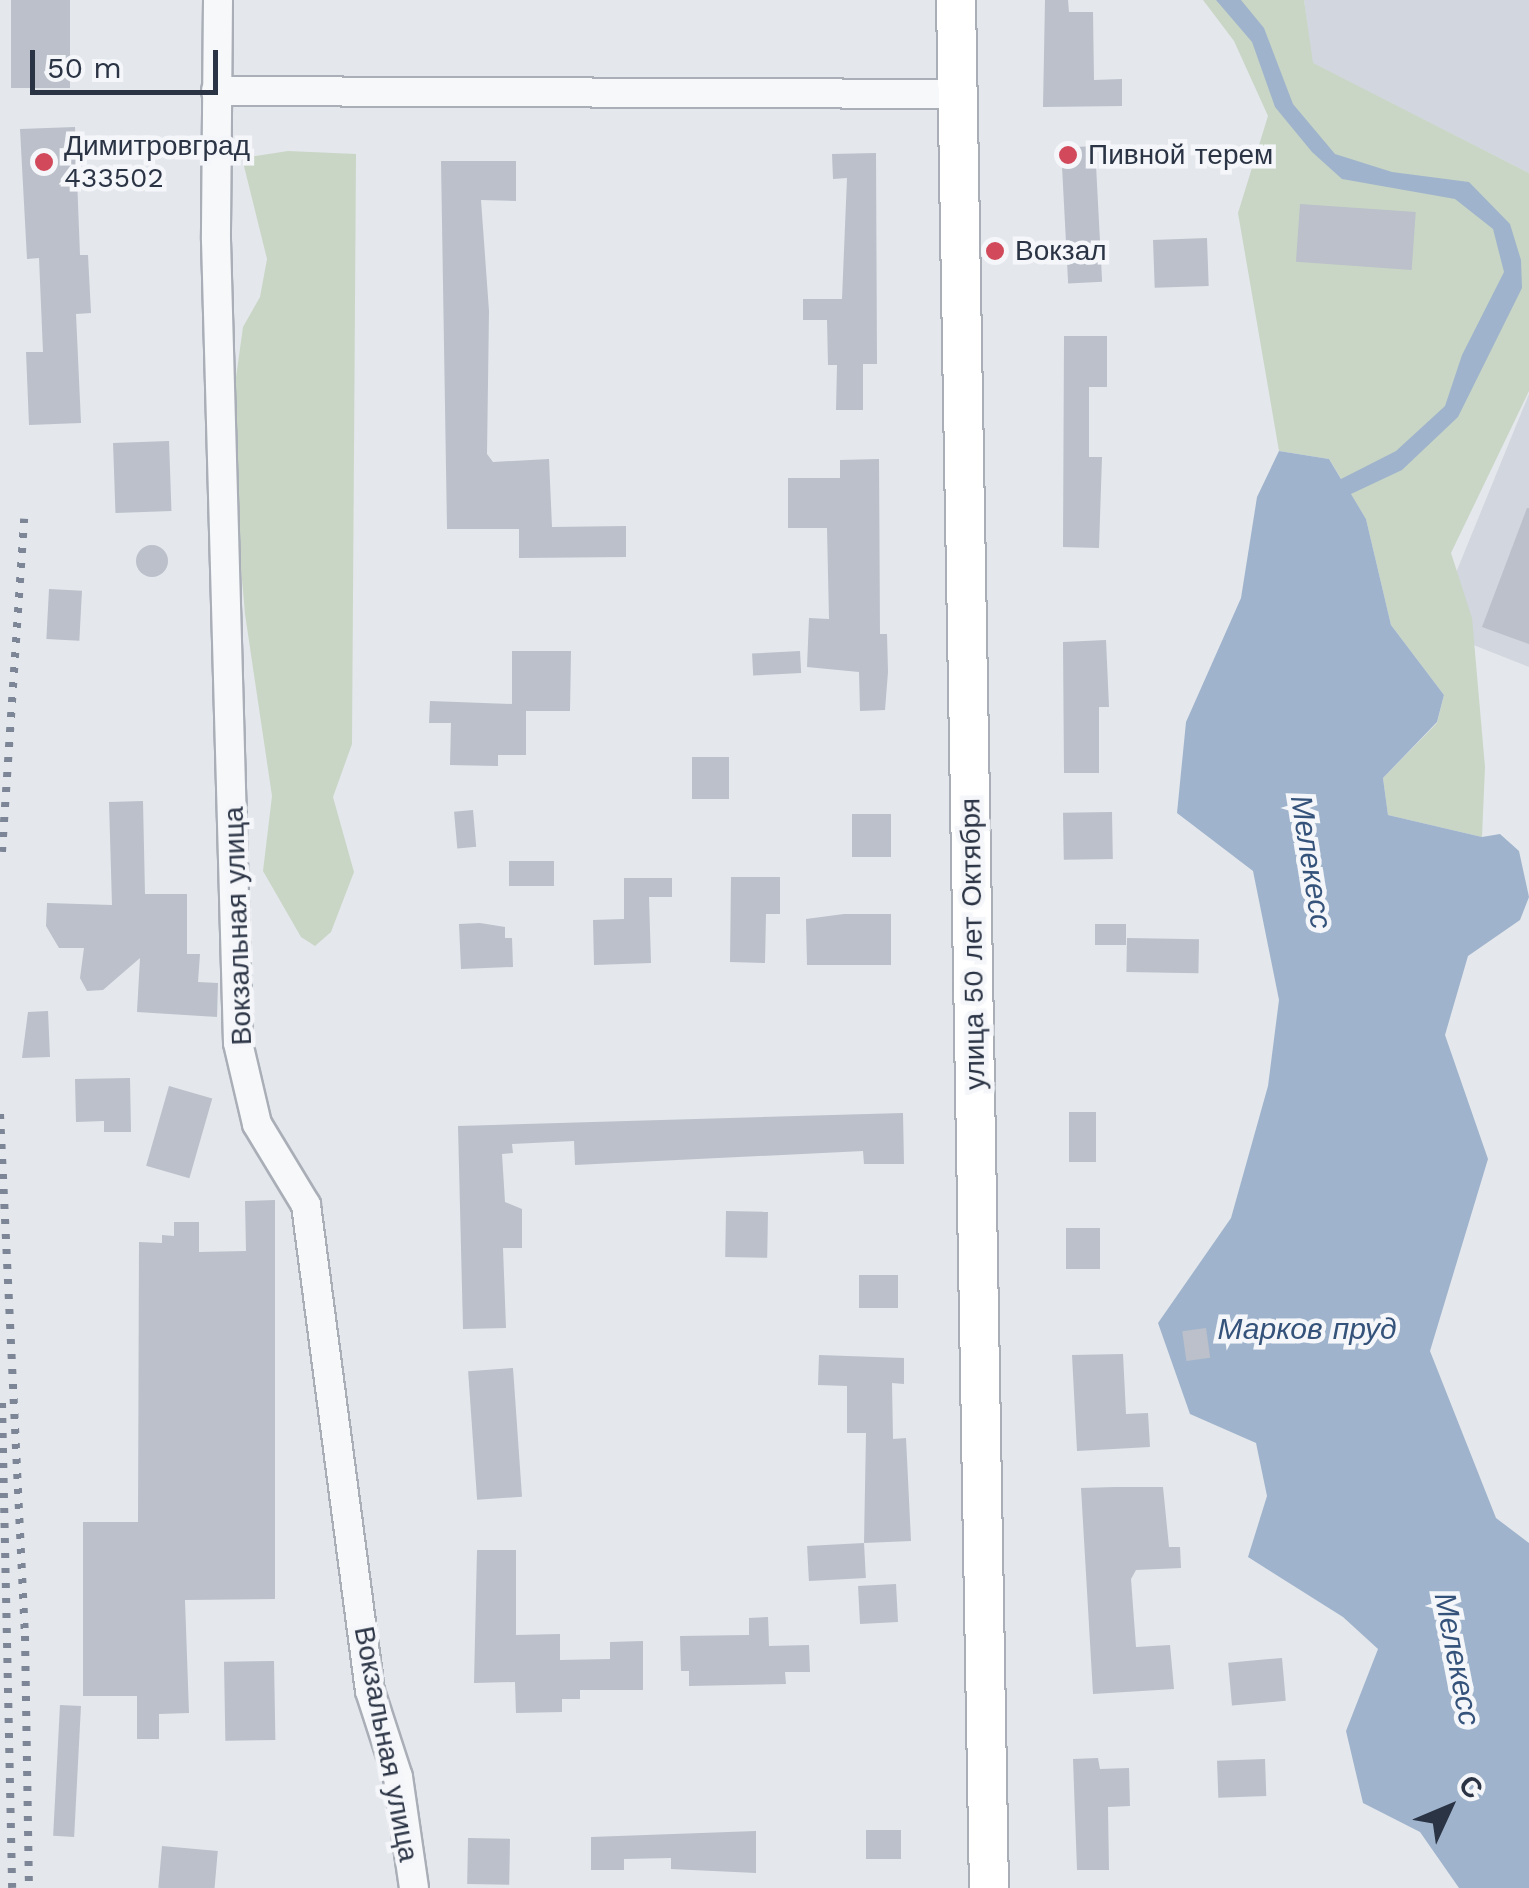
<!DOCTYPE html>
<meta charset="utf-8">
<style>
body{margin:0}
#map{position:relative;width:1529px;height:1888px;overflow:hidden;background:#e4e7ec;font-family:"Work Sans",sans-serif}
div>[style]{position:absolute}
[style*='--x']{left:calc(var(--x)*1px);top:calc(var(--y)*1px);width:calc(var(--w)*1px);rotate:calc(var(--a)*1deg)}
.built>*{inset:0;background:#d2d6de}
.green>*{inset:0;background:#c9d6c5}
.water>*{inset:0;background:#9fb4cc}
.building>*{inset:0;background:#bbc0ca;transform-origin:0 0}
.round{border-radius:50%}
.roads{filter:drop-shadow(2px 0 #a9aeb7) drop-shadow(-2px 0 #a9aeb7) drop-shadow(0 2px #a9aeb7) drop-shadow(0 -2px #a9aeb7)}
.minor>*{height:28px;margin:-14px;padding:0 14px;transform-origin:14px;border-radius:14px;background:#f7f8fa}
.secondary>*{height:38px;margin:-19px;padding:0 19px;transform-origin:19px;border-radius:19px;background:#fff}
.rail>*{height:8px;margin-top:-4px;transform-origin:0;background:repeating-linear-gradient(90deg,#7d8696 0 5px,transparent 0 15px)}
.dots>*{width:28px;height:28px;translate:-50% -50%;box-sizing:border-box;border:5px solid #f4f6f9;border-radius:50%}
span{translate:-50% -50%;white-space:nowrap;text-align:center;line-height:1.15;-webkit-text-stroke:9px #f4f6f9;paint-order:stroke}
.poi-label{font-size:28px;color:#2b3445}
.left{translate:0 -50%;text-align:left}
.street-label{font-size:28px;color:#2b3445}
.water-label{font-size:30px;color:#34527a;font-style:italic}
.north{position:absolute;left:1399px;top:1758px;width:100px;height:100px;-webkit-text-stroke:8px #f4f6f9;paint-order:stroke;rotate:46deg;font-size:28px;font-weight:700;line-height:40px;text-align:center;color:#2b3445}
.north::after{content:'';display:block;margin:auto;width:35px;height:45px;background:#2b3445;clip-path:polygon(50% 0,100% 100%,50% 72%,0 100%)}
.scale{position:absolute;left:30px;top:50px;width:188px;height:45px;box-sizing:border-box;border:5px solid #2b3445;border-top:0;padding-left:12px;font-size:30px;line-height:35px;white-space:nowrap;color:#2b3445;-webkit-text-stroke:8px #f4f6f9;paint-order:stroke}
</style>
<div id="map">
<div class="built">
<i style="clip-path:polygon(1304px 0,1529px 0,1529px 173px,1312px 63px)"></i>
<i style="clip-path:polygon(1529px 394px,1529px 667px,1433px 629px)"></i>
</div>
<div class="green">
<i style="clip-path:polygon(1203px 0,1304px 0,1313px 63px,1529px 173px,1529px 391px,1451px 553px,1472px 618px,1485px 767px,1482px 837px,1388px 815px,1383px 778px,1437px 723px,1444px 695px,1391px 625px,1366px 519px,1329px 459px,1279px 451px,1238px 213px,1268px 116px,1234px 41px)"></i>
<i style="clip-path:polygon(288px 151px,356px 154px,352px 744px,333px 797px,354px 872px,331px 932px,315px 946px,301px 937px,263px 871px,272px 796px,245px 614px,229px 428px,243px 327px,260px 297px,267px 259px,242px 158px)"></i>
</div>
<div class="water">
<i style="clip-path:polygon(1216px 0,1241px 0,1264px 28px,1293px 104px,1335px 154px,1392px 172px,1469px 182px,1510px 224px,1521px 260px,1522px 288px,1458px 417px,1402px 470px,1351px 494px,1366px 519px,1391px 625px,1444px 695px,1437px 722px,1383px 778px,1388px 815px,1482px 837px,1500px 834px,1519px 851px,1529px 897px,1520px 920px,1468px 956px,1445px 1035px,1488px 1159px,1430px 1351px,1496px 1518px,1529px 1543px,1529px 1888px,1459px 1888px,1420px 1832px,1363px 1803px,1346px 1731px,1378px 1649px,1343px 1617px,1248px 1557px,1267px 1496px,1256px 1443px,1190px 1414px,1158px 1323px,1231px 1218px,1268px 1086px,1279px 1000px,1253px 871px,1177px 813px,1186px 722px,1241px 598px,1257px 497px,1279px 451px,1329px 459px,1341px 479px,1396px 451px,1445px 406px,1462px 355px,1504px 272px,1493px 229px,1455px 199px,1342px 179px,1312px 152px,1275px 107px,1252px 42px)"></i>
</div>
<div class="building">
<i style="left:11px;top:0;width:59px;height:88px"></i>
<i style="clip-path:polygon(1045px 0,1068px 0,1069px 12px,1093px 12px,1094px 80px,1122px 79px,1122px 106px,1043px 107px)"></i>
<i style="clip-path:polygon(75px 127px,80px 255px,88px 255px,91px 313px,76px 314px,81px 423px,29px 425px,26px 352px,43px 352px,39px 258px,27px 259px,20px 129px)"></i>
<i style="left:1095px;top:146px;width:136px;height:34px;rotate:87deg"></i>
<i style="clip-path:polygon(876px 153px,877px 364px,863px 364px,863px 410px,836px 410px,837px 365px,828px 365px,827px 320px,803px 320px,803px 299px,842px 299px,847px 178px,833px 179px,832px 154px)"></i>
<i style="clip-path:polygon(441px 161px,516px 161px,516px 201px,481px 200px,489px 311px,487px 454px,493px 462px,549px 459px,552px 527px,626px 526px,626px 557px,519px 558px,519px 529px,447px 529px)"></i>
<i style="left:1300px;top:204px;width:116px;height:58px;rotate:4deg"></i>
<i style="left:1207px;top:238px;width:48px;height:54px;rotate:88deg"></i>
<i style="clip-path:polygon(1064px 336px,1107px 336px,1107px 387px,1089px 387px,1089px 457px,1102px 457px,1099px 548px,1063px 547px)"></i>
<i style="left:169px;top:441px;width:70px;height:56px;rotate:88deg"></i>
<i style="clip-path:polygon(879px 459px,880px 634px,887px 634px,888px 672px,885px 710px,860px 711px,859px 672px,807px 667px,809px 618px,829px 619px,827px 528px,788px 528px,788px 478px,840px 478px,840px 460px)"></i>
<i style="clip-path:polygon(1527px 508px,1529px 508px,1529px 644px,1482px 627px)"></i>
<i class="round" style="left:136px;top:545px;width:32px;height:32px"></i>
<i style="left:49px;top:589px;width:33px;height:50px;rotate:3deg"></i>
<i style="clip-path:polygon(1106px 640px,1109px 707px,1099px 707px,1099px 773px,1064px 773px,1063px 642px)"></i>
<i style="clip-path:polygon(512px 651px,571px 651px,570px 711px,526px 711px,526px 755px,498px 755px,498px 766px,450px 765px,451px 723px,429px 723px,430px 701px,512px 704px)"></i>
<i style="left:800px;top:651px;width:22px;height:48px;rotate:87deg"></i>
<i style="left:692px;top:757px;width:37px;height:42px"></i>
<i style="clip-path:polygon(143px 801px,145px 894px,187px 894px,187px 954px,200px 954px,198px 982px,218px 983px,217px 1017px,137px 1012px,140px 958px,103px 990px,87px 991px,80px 978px,84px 948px,59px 948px,46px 926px,47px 903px,112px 905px,109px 802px)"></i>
<i style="left:473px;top:810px;width:37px;height:19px;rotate:85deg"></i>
<i style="left:1112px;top:812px;width:47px;height:49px;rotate:89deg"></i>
<i style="left:852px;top:814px;width:39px;height:43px"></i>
<i style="left:554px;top:861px;width:25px;height:45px;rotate:90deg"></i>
<i style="clip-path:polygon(731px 877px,780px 877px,780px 914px,766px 914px,765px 963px,730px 962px)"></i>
<i style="clip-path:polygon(624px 878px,672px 878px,672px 897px,649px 897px,651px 963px,594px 965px,593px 920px,624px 919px)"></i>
<i style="clip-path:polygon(844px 914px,891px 914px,891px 965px,807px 965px,806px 919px)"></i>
<i style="clip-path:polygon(480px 923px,505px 927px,505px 938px,512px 938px,513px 967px,461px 969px,459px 924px)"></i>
<i style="left:1095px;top:924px;width:31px;height:21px"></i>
<i style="left:1127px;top:938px;width:72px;height:34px;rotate:1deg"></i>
<i style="clip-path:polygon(48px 1011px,50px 1057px,22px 1058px,28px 1012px)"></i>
<i style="clip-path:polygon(130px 1078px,131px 1132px,104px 1132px,104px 1121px,76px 1122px,75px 1079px)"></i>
<i style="left:169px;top:1086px;width:45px;height:83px;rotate:16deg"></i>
<i style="left:1069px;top:1112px;width:27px;height:50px"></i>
<i style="clip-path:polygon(903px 1113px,904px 1164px,864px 1164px,863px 1151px,575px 1165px,574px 1141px,512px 1144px,513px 1153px,502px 1154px,505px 1202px,522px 1209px,522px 1248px,503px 1248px,506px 1328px,463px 1329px,458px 1126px)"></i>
<i style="clip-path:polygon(275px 1200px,275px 1599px,185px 1600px,189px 1713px,159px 1714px,159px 1739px,137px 1739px,137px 1696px,83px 1696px,83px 1522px,138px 1522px,139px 1242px,162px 1243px,162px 1235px,174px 1236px,174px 1222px,199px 1222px,199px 1252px,246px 1251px,245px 1201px)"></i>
<i style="left:726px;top:1211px;width:42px;height:46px;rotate:1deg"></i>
<i style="left:1066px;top:1228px;width:34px;height:41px"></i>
<i style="left:859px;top:1275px;width:39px;height:33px"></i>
<i style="left:1206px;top:1328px;width:30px;height:24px;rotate:82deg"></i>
<i style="clip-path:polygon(1123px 1354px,1126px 1414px,1148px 1413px,1150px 1447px,1077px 1451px,1072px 1355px)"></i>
<i style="clip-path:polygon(819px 1355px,904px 1358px,904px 1384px,892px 1383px,893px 1439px,906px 1438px,911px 1541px,864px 1543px,866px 1433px,847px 1433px,847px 1386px,818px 1385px)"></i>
<i style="left:513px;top:1368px;width:129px;height:45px;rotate:86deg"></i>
<i style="clip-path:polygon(1115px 1487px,1163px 1487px,1169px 1547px,1180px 1547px,1181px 1568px,1136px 1570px,1131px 1579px,1136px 1647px,1170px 1645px,1174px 1689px,1093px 1694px,1081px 1488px)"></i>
<i style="left:864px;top:1543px;width:35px;height:57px;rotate:87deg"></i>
<i style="clip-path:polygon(477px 1550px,516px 1550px,516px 1635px,560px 1634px,560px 1660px,610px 1659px,610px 1642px,643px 1641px,643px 1690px,580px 1690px,580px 1699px,562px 1699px,562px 1712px,516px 1713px,515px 1682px,474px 1683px)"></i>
<i style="left:896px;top:1584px;width:38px;height:38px;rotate:87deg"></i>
<i style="clip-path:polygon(768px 1617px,769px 1646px,809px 1645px,810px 1672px,785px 1672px,786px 1684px,689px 1686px,689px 1671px,681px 1671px,680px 1636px,749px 1635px,749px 1618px)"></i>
<i style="left:1282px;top:1658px;width:43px;height:54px;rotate:85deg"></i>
<i style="left:274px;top:1661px;width:79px;height:50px;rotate:89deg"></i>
<i style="left:60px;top:1705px;width:21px;height:131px;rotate:3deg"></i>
<i style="clip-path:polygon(1098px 1758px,1100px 1769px,1129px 1768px,1130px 1806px,1108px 1807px,1109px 1870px,1077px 1870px,1073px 1759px)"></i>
<i style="left:1265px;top:1759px;width:37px;height:48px;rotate:88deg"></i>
<i style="left:901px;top:1830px;width:29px;height:35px;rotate:90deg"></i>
<i style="clip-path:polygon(756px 1831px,756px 1873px,671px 1869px,671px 1858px,624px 1859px,624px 1870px,591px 1870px,591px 1837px)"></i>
<i style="left:468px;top:1838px;width:42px;height:46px;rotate:1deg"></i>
<i style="left:162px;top:1846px;width:56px;height:42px;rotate:5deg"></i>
</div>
<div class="roads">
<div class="minor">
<i style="--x:218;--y:0;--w:240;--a:90.5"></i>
<i style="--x:216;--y:240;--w:803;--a:88.43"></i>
<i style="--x:238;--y:1043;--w:83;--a:76.8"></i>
<i style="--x:257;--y:1124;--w:95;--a:58.8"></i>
<i style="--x:306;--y:1205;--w:490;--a:82.5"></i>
<i style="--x:370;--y:1691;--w:90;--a:72"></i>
<i style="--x:398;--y:1777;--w:112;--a:81.8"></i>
<i style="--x:216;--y:91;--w:741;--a:0.23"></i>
</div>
<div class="secondary">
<i style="--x:956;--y:0;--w:1888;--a:89"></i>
</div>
</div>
<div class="rail">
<i style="--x:2;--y:852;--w:334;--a:-86.2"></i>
<i style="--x:0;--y:1114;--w:523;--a:87.26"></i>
<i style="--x:25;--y:1636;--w:252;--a:89.1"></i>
<i style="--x:2;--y:1403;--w:485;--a:88.8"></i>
</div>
<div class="dots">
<i style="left:1068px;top:155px;background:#d1495b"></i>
<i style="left:44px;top:162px;background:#d1495b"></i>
<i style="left:995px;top:251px;background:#d1495b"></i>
</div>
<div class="poi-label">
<span class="left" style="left:64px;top:162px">Димитровград<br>433502</span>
<span class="left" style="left:1088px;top:155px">Пивной терем</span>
<span class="left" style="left:1015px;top:251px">Вокзал</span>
</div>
<div class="street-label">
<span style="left:238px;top:926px;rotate:-92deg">Вокзальная улица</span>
<span style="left:973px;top:944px;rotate:-91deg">улица 50 лет Октября</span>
<span style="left:386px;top:1744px;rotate:79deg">Вокзальная улица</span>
</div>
<div class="water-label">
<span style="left:1311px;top:862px;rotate:81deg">Мелекесс</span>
<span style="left:1307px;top:1329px">Марков пруд</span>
<span style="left:1457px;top:1659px;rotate:79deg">Мелекесс</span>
</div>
<div class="north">С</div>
<div class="scale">50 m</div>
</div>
